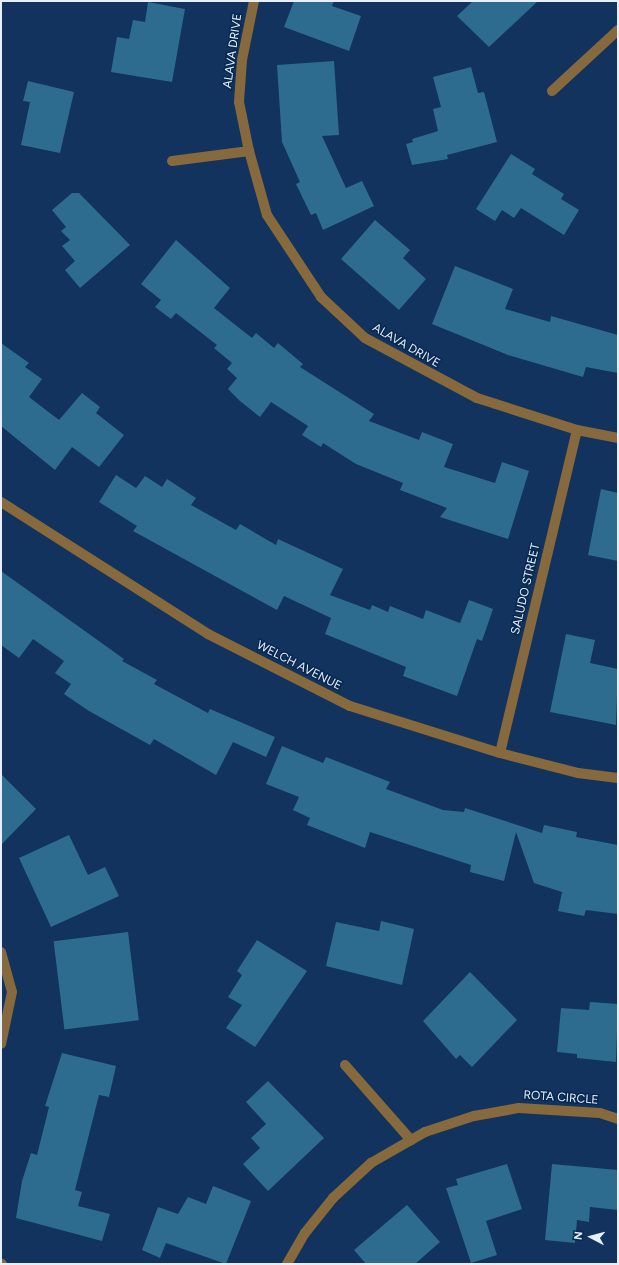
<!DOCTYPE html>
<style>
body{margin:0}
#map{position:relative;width:619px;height:1265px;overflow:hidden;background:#11335d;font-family:Figtree,sans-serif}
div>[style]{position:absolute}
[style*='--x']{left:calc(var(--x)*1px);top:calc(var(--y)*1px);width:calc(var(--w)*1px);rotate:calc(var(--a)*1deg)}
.building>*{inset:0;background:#2d6c8e;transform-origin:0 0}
.minor>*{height:10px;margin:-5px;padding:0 5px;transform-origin:5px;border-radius:5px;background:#87693e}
.tertiary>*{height:10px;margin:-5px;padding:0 5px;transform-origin:5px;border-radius:5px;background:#87693e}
span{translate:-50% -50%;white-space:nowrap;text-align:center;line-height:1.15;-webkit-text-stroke:3px #062851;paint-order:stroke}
.street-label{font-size:12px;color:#e7effa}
.frame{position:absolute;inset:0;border:2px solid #e7effa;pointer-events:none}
.north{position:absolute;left:571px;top:1217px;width:40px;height:40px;-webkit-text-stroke:3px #062851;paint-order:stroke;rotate:276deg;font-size:11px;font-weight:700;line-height:16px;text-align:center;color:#e7effa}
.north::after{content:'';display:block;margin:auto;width:14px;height:18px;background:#e7effa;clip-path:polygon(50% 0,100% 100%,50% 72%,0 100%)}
</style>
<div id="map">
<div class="building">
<i style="clip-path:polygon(294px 1px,334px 1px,332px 6px,361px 16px,349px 51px,284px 27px)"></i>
<i style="clip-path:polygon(473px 1px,538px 1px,489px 47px,457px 16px)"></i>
<i style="clip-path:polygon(148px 2px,185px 9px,172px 82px,111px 72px,117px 37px,129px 39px,133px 20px,145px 22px)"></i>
<i style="clip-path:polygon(334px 61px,339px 135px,322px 136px,346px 188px,362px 181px,374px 206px,323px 230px,316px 213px,311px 215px,296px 184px,300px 182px,282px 142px,277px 65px)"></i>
<i style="clip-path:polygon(471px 67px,478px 93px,484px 92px,497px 142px,447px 155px,448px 159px,412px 165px,406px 144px,413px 142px,412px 139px,438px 131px,433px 109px,441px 107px,433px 77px)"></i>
<i style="clip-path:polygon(28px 81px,74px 92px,60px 153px,21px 145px,30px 102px,23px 101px)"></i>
<i style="clip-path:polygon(511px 154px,535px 169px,532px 174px,564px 194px,561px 199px,579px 210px,564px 235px,521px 208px,514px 218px,502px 210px,495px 221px,476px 209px)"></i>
<i style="clip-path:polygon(72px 193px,79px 193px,130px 245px,80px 288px,65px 270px,75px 261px,62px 246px,70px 240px,61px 231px,66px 227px,52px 210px)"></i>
<i style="clip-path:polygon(375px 220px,410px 250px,403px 258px,426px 279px,399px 310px,341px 259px)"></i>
<i style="clip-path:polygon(176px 240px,230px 288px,214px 308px,252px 338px,256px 333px,274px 348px,278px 343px,303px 364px,300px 367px,374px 414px,369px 421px,419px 440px,422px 432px,453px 444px,444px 467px,495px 483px,502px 462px,529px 471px,508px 539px,440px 517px,447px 508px,400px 490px,403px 483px,356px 464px,323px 443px,321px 447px,302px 435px,308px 426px,271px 402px,260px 417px,240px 401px,228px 389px,237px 378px,227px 369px,232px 363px,214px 348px,217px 345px,176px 313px,171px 319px,155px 307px,161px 300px,141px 284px)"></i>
<i style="clip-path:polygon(455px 266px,513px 289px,505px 309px,550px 322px,551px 316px,618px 335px,618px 373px,586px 367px,583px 377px,508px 355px,432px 324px)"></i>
<i style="clip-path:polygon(1px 343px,29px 363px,25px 367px,42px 379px,29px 397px,59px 420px,82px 393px,100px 407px,96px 413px,124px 435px,99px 467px,72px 447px,55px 470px,1px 426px)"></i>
<i style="clip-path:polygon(116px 475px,136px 488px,145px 476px,162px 487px,167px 479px,196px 498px,191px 505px,236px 530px,240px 524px,276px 545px,278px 539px,343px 569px,330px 595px,370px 610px,372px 605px,388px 612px,390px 606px,423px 619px,426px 610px,460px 623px,469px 600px,493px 609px,482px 641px,477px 639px,457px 696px,403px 676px,406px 667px,325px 634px,331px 618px,284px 596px,277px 610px,133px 531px,137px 526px,99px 502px)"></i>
<i style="clip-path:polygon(601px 489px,618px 493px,618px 561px,588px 555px)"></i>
<i style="clip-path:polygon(1px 571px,124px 659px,122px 661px,157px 680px,154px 684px,208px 713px,210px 709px,275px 737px,266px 757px,233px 742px,216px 775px,154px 739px,150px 745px,89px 711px,64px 694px,71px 684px,55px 673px,64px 661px,33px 639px,19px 658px,1px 645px)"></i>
<i style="clip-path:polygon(566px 634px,595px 640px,590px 663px,618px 669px,616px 725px,550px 712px)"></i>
<i style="clip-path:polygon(282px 746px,323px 763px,326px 757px,390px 782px,386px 789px,443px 810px,464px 812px,465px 808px,542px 833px,544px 825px,577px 832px,576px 837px,618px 845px,618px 914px,586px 910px,584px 916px,558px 911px,562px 892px,534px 883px,516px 832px,504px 881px,470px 872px,471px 865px,370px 832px,365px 848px,307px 825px,310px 818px,293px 810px,299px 797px,266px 784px)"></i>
<i style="clip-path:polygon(1px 774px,36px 809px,1px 845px)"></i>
<i style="clip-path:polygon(69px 835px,88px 875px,105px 867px,119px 896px,51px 927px,19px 858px)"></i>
<i style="clip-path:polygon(381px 921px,414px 929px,402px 985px,326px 966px,336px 922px,379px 931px)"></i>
<i style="left:128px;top:932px;width:89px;height:75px;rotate:83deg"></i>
<i style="clip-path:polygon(257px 940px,307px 971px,255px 1047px,226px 1028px,242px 1005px,228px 997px,242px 975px,237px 971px)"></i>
<i style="clip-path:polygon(470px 972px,517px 1020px,472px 1067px,460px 1055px,456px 1059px,423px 1021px)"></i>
<i style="clip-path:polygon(590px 1002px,618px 1004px,616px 1062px,577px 1058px,577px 1054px,557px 1052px,561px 1008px,589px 1010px)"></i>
<i style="clip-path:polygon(62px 1053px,116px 1066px,109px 1097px,99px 1095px,75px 1190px,82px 1192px,78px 1206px,110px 1214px,102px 1241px,16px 1218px,22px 1181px,31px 1153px,37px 1155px,49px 1107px,45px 1106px)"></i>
<i style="clip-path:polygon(268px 1081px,324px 1138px,268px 1191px,243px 1164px,260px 1148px,251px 1138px,266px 1124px,246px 1102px)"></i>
<i style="clip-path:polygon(507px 1164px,522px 1209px,486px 1221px,497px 1255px,471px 1263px,446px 1188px,458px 1185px,456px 1179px)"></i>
<i style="clip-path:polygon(552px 1164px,618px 1170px,618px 1210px,590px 1207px,589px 1222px,577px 1220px,575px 1243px,545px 1240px)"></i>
<i style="clip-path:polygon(213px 1186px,251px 1201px,226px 1264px,166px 1243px,160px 1258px,142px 1250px,158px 1207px,178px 1214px,188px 1197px,206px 1204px)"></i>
<i style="clip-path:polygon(407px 1205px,440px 1242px,415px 1264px,366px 1264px,354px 1250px)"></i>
</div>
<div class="minor">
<i style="--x:254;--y:1;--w:60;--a:101.5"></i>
<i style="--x:242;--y:60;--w:42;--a:94.1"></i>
<i style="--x:239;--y:102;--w:50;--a:78.5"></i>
<i style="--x:249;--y:151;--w:66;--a:74.3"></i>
<i style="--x:267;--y:215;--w:98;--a:56.6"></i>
<i style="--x:321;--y:297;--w:60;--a:43"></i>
<i style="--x:365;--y:338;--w:127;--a:28.2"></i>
<i style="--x:477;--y:398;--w:105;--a:17.7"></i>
<i style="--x:577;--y:430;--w:42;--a:11"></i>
<i style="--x:552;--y:91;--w:90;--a:-42.7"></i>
<i style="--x:172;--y:161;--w:78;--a:-7.4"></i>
<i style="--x:500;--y:753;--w:332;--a:-76.6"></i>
<i style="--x:1;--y:952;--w:41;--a:74.6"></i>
<i style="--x:12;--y:992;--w:53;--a:101.9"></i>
<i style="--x:345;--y:1065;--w:100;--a:48.7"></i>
<i style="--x:1;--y:1264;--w:1;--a:0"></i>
<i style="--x:287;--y:1264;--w:36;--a:-60"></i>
<i style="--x:305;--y:1233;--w:45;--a:-51.3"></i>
<i style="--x:333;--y:1198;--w:52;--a:-42.6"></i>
<i style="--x:371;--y:1163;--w:62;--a:-29.9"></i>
<i style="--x:425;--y:1132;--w:52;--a:-18.1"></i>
<i style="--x:474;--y:1116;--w:46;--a:-10.1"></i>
<i style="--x:519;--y:1108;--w:81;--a:3.5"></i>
<i style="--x:600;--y:1113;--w:19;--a:18"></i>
</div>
<div class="tertiary">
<i style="--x:1;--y:502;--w:246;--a:32.5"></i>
<i style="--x:208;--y:634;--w:159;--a:26.9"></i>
<i style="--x:350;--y:706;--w:157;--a:17.4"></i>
<i style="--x:500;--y:753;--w:81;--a:14.4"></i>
<i style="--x:578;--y:773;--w:40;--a:7.1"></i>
</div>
<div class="street-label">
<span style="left:233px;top:51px;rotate:-82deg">ALAVA DRIVE</span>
<span style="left:406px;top:346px;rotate:30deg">ALAVA DRIVE</span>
<span style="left:526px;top:589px;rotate:-77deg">SALUDO STREET</span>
<span style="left:299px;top:666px;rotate:27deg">WELCH AVENUE</span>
<span style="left:561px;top:1098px;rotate:4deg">ROTA CIRCLE</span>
</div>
<div class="frame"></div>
<div class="north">N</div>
</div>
